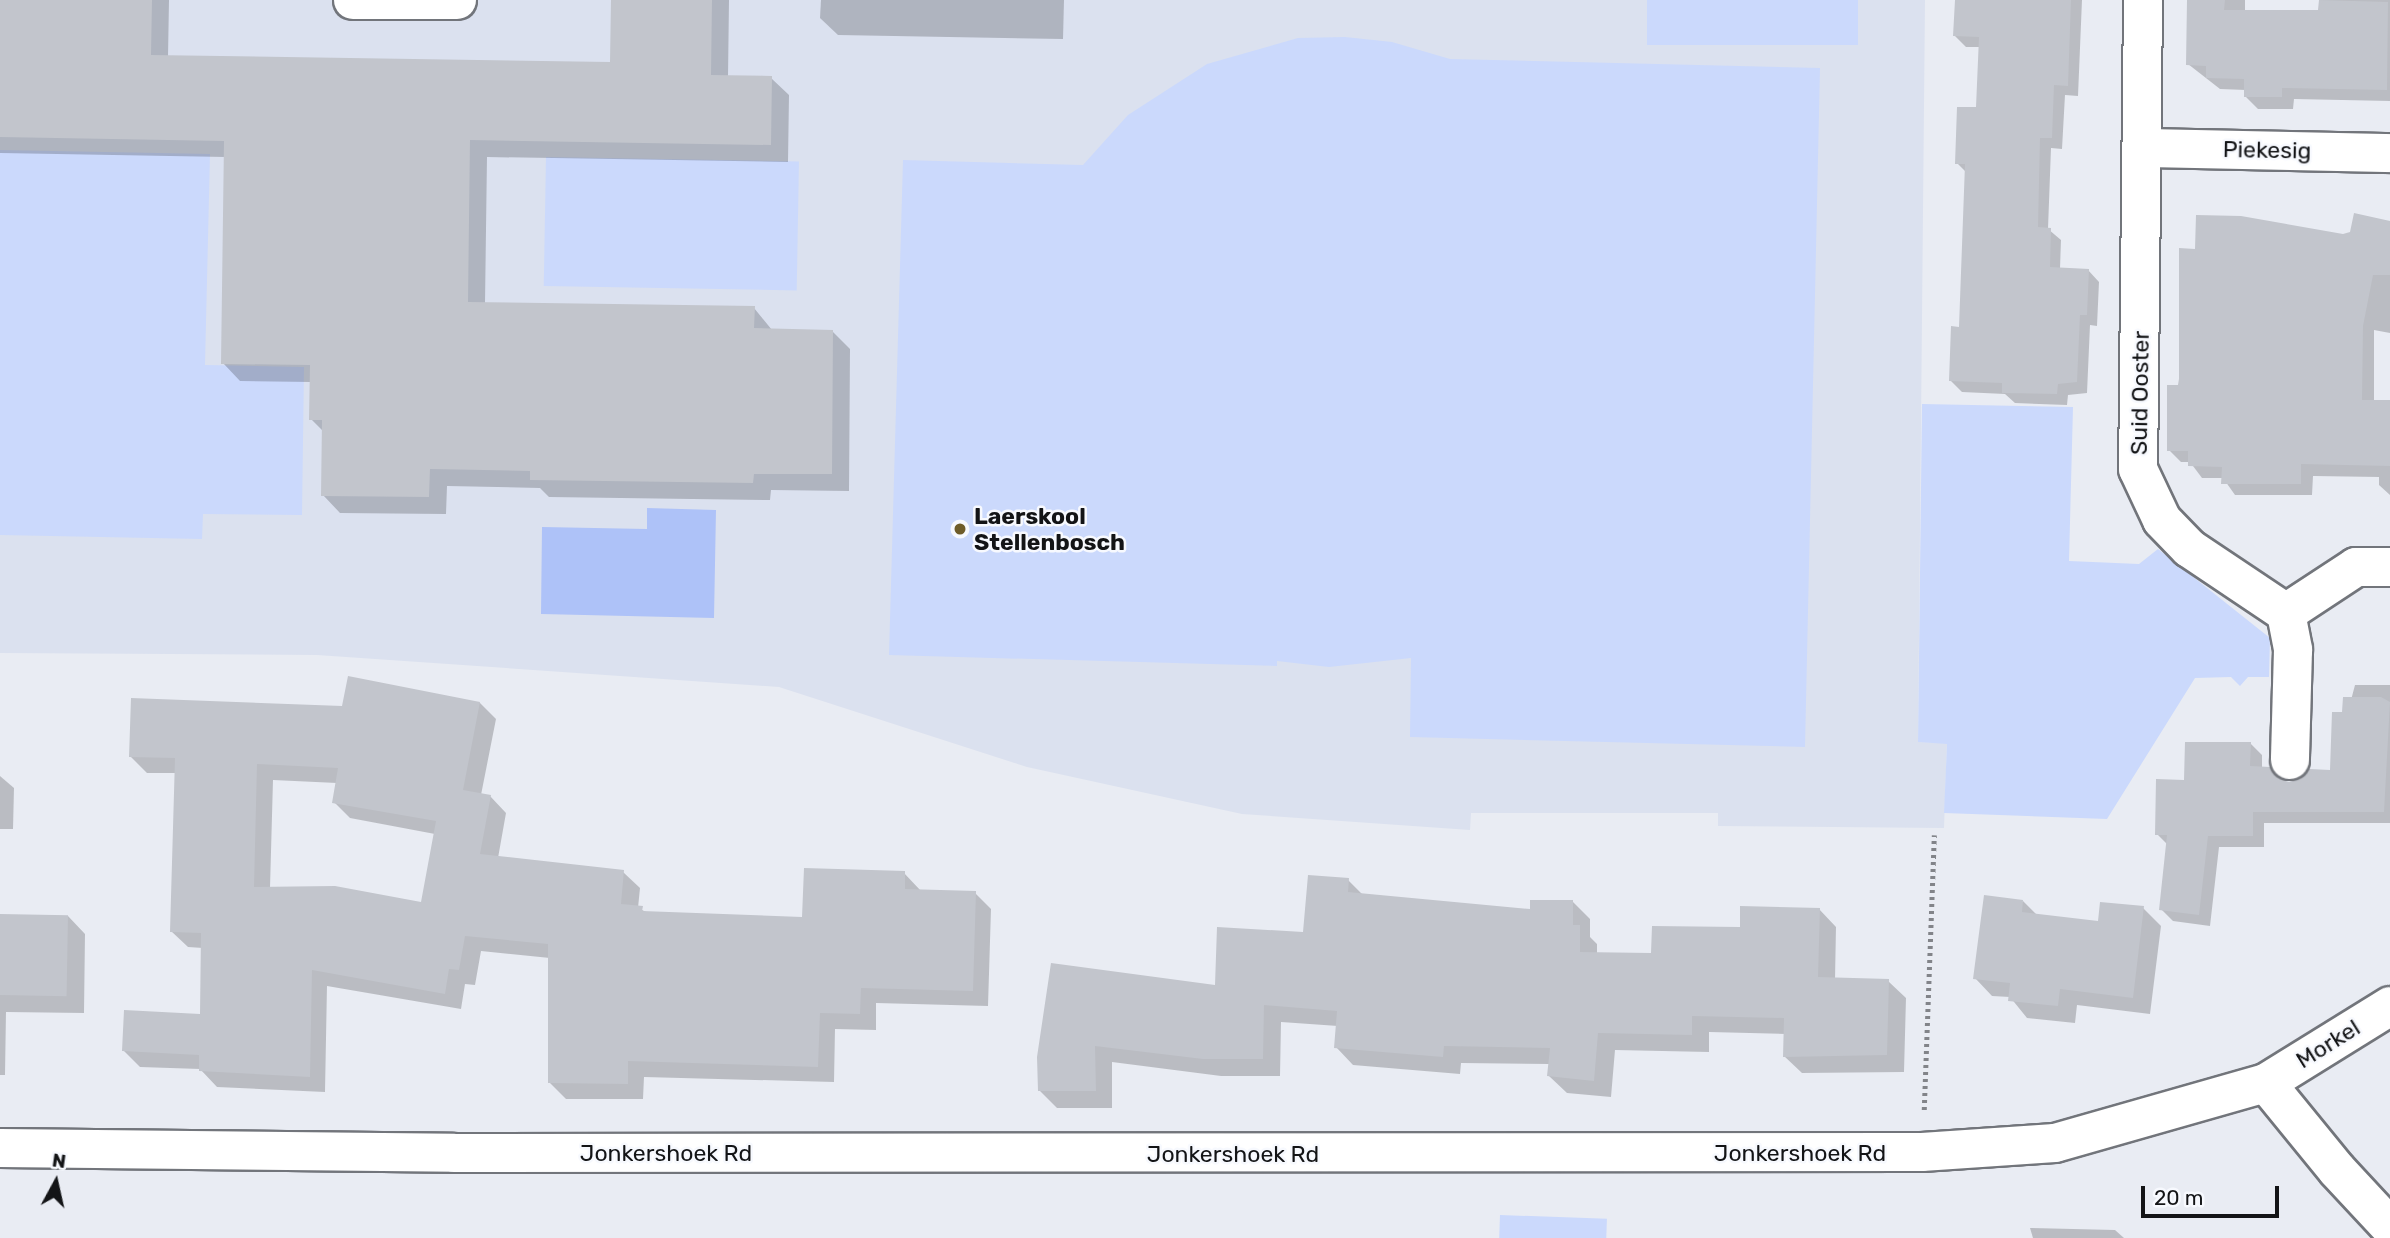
<!DOCTYPE html>
<style>
body{margin:0}
#map{position:relative;width:2390px;height:1238px;overflow:hidden;background:#e9ecf3;font-family:Rubik,sans-serif}
div>[style]{position:absolute}
[style*='--x']{left:calc(var(--x)*1px);top:calc(var(--y)*1px);width:calc(var(--w)*1px);rotate:calc(var(--a)*1deg)}
.built>*{inset:0;background:#dbe1ef}
.green>*{inset:0;background:#cbd9fc;transform-origin:0 0}
.water>*{inset:0;background:#aec2f8}
.shadow>*{inset:0;background:#0003}
.building>*{inset:0;background:#c2c5cc;transform-origin:0 0}
.path>*{height:4.5px;margin-top:-2.25px;transform-origin:0;background:repeating-linear-gradient(90deg,#828489 0 3.5px,transparent 0 7px)}
.roads{filter:drop-shadow(2px 0 #72757b) drop-shadow(-2px 0 #72757b) drop-shadow(0 2px #72757b) drop-shadow(0 -2px #72757b)}
.minor>*{height:38px;margin:-19px;padding:0 19px;transform-origin:19px;border-radius:19px;background:#fff}
.dots>*{width:19px;height:19px;translate:-50% -50%;box-sizing:border-box;border:4px solid #f7f9fe;border-radius:50%}
span{translate:-50% -50%;white-space:nowrap;text-align:center;line-height:1.15;-webkit-text-stroke:5px #f7f9fe;paint-order:stroke}
.street-label{font-size:23px;color:#131416}
.poi-label{font-size:23px;color:#131416;font-weight:700}
.left{translate:0 -50%;text-align:left}
.north{position:absolute;left:21px;top:1147px;width:70px;height:70px;-webkit-text-stroke:5px #f7f9fe;paint-order:stroke;rotate:8deg;font-size:19px;font-weight:700;line-height:28px;text-align:center;color:#131416}
.north::after{content:'';display:block;margin:auto;width:24px;height:32px;background:#131416;clip-path:polygon(50% 0,100% 100%,50% 72%,0 100%)}
.scale{position:absolute;left:2141px;top:1186px;width:138px;height:32px;box-sizing:border-box;border:4px solid #131416;border-top:0;padding-left:9px;font-size:21px;line-height:24px;white-space:nowrap;color:#131416;-webkit-text-stroke:5px #f7f9fe;paint-order:stroke}
</style>
<div id="map">
<div class="built">
<i style="clip-path:polygon(0 0,1925px 0,1918px 742px,1947px 743px,1944px 828px,1718px 826px,1718px 813px,1471px 813px,1470px 830px,1242px 814px,1027px 767px,779px 687px,317px 655px,0 653px)"></i>
</div>
<div class="green">
<i style="left:1647px;top:0;width:211px;height:45px"></i>
<i style="clip-path:polygon(1345px 37px,1392px 42px,1450px 59px,1820px 68px,1805px 747px,1410px 737px,1411px 658px,1329px 667px,1277px 661px,1277px 666px,889px 655px,903px 160px,1083px 165px,1128px 115px,1207px 64px,1298px 38px)"></i>
<i style="clip-path:polygon(0 150px,210px 154px,205px 365px,304px 367px,302px 515px,203px 514px,202px 539px,0 535px)"></i>
<i style="left:546px;top:157px;width:253px;height:129px;rotate:1deg"></i>
<i style="clip-path:polygon(1922px 404px,2073px 407px,2069px 561px,2139px 564px,2158px 549px,2270px 638px,2269px 677px,2248px 677px,2240px 686px,2231px 677px,2195px 678px,2107px 819px,1944px 813px,1947px 744px,1918px 742px)"></i>
<i style="left:1500px;top:1215px;width:107px;height:23px;rotate:2deg"></i>
</div>
<div class="water">
<i style="clip-path:polygon(647px 508px,716px 510px,714px 618px,541px 614px,542px 527px,647px 529px)"></i>
</div>
<div class="shadow">
<i style="clip-path:polygon(0 0,169px 0,168px 57px,612px 63px,613px 0,729px 0,728px 77px,771px 78px,789px 95px,788px 162px,487px 157px,485px 304px,754px 308px,772px 330px,833px 332px,850px 349px,849px 491px,771px 490px,770px 500px,549px 497px,540px 488px,447px 486px,446px 514px,340px 513px,323px 495px,324px 432px,311px 419px,311px 382px,240px 381px,223px 363px,226px 157px,0 153px)"></i>
<i style="clip-path:polygon(821px 0,1064px 0,1063px 39px,838px 35px,820px 18px)"></i>
<i style="clip-path:polygon(1957px 0,2082px 0,2078px 96px,2065px 95px,2062px 149px,2051px 148px,2048px 229px,2061px 240px,2060px 269px,2088px 270px,2099px 282px,2097px 326px,2090px 325px,2087px 393px,2068px 395px,2067px 405px,2015px 403px,2005px 394px,1962px 392px,1951px 381px,1961px 329px,1966px 172px,1957px 163px,1978px 109px,1980px 47px,1966px 47px,1955px 36px)"></i>
<i style="clip-path:polygon(2189px 0,2245px 0,2245px 12px,2320px 12px,2320px 0,2390px 0,2390px 101px,2294px 99px,2293px 109px,2258px 109px,2246px 97px,2246px 90px,2220px 89px,2188px 64px)"></i>
<i style="clip-path:polygon(2390px 234px,2390px 333px,2374px 330px,2374px 402px,2390px 402px,2390px 495px,2379px 485px,2379px 477px,2313px 476px,2312px 495px,2235px 495px,2223px 478px,2202px 478px,2190px 462px,2181px 462px,2169px 450px,2197px 251px)"></i>
<i style="clip-path:polygon(2355px 685px,2390px 685px,2390px 823px,2264px 823px,2264px 847px,2219px 847px,2210px 926px,2173px 921px,2161px 909px,2168px 845px,2157px 834px,2186px 782px,2250px 743px,2262px 755px,2262px 769px,2269px 769px,2281px 781px,2289px 784px,2332px 772px)"></i>
<i style="clip-path:polygon(evenodd,480px 703px,496px 719px,481px 795px,490px 796px,506px 813px,498px 858px,623px 872px,640px 888px,638px 908px,646px 912px,804px 919px,904px 873px,921px 891px,975px 893px,991px 909px,988px 1006px,876px 1003px,876px 1030px,835px 1029px,834px 1082px,644px 1077px,643px 1099px,566px 1099px,549px 1082px,550px 958px,481px 951px,475px 985px,465px 984px,461px 1009px,327px 986px,325px 1092px,217px 1087px,200px 1069px,140px 1067px,124px 1051px,202px 1015px,203px 948px,188px 947px,171px 931px,177px 773px,147px 773px,130px 756px,343px 708px,480px 703px,273px 780px,337px 783px,334px 802px,350px 818px,435px 834px,423px 904px,270px 888px,273px 780px)"></i>
<i style="clip-path:polygon(0 776px,14px 788px,13px 829px,0 829px)"></i>
<i style="clip-path:polygon(1348px 880px,1363px 895px,1532px 911px,1573px 902px,1590px 919px,1590px 937px,1597px 944px,1597px 954px,1653px 954px,1819px 909px,1836px 927px,1835px 980px,1888px 981px,1906px 998px,1904px 1072px,1802px 1073px,1784px 1056px,1785px 1034px,1709px 1032px,1709px 1052px,1615px 1050px,1611px 1097px,1567px 1093px,1549px 1076px,1550px 1064px,1461px 1063px,1460px 1074px,1353px 1065px,1336px 1047px,1338px 1026px,1281px 1022px,1280px 1076px,1221px 1076px,1112px 1062px,1112px 1108px,1057px 1108px,1040px 1091px,1039px 1057px,1216px 987px,1305px 934px)"></i>
<i style="clip-path:polygon(2023px 901px,2037px 915px,2099px 923px,2143px 908px,2161px 926px,2150px 1014px,2077px 1005px,2075px 1023px,2027px 1018px,2010px 997px,1992px 996px,1975px 978px)"></i>
<i style="clip-path:polygon(0 915px,68px 916px,85px 934px,84px 1013px,6px 1012px,5px 1075px,0 1075px)"></i>
<i style="clip-path:polygon(2030px 1228px,2115px 1230px,2124px 1238px,2033px 1238px)"></i>
</div>
<div class="building">
<i style="clip-path:polygon(0 0,152px 0,151px 55px,610px 62px,611px 0,712px 0,711px 75px,772px 76px,771px 145px,470px 140px,468px 302px,755px 306px,754px 328px,833px 330px,832px 474px,754px 474px,753px 483px,530px 480px,530px 471px,430px 469px,429px 497px,321px 496px,322px 420px,309px 420px,310px 365px,221px 364px,224px 141px,0 137px)"></i>
<i style="clip-path:polygon(1955px 0,2071px 0,2068px 86px,2054px 85px,2052px 138px,2040px 138px,2038px 227px,2051px 228px,2050px 267px,2089px 269px,2087px 315px,2080px 315px,2077px 382px,2058px 384px,2057px 394px,2002px 393px,2002px 383px,1949px 381px,1951px 326px,1959px 327px,1965px 164px,1955px 164px,1957px 107px,1976px 107px,1979px 37px,1953px 36px)"></i>
<i style="clip-path:polygon(2187px 0,2225px 0,2224px 10px,2318px 10px,2319px 0,2388px 2px,2387px 90px,2282px 88px,2282px 97px,2244px 97px,2244px 79px,2206px 78px,2206px 66px,2186px 65px)"></i>
<i style="clip-path:polygon(2354px 213px,2390px 221px,2390px 275px,2373px 275px,2363px 326px,2362px 400px,2390px 400px,2390px 466px,2301px 464px,2301px 484px,2221px 484px,2222px 467px,2188px 466px,2188px 451px,2167px 451px,2167px 385px,2179px 385px,2179px 248px,2195px 249px,2196px 215px,2241px 216px,2343px 234px,2350px 232px)"></i>
<i style="clip-path:polygon(evenodd,348px 676px,480px 702px,463px 790px,491px 795px,480px 854px,624px 870px,621px 904px,643px 906px,642px 911px,802px 917px,804px 868px,905px 871px,905px 889px,976px 891px,973px 991px,861px 988px,860px 1014px,820px 1013px,818px 1067px,628px 1061px,628px 1084px,548px 1083px,548px 944px,465px 936px,459px 970px,449px 969px,445px 994px,312px 970px,310px 1077px,199px 1071px,199px 1055px,122px 1051px,124px 1010px,200px 1014px,201px 933px,170px 932px,175px 758px,129px 757px,131px 698px,342px 706px,348px 676px,257px 764px,338px 768px,332px 803px,436px 821px,421px 902px,335px 886px,254px 887px,257px 764px)"></i>
<i style="clip-path:polygon(2343px 697px,2381px 697px,2390px 702px,2384px 812px,2253px 812px,2253px 836px,2208px 836px,2199px 915px,2159px 910px,2167px 835px,2155px 835px,2156px 779px,2184px 780px,2185px 742px,2251px 742px,2250px 766px,2270px 767px,2278px 778px,2289px 782px,2300px 779px,2309px 769px,2330px 770px,2332px 712px,2342px 712px)"></i>
<i style="clip-path:polygon(1308px 875px,1349px 878px,1348px 892px,1530px 909px,1530px 900px,1573px 900px,1573px 925px,1580px 925px,1580px 952px,1651px 953px,1652px 926px,1740px 927px,1740px 906px,1820px 908px,1818px 977px,1889px 979px,1887px 1055px,1783px 1057px,1784px 1018px,1692px 1016px,1692px 1035px,1598px 1033px,1594px 1081px,1547px 1076px,1550px 1048px,1444px 1046px,1443px 1057px,1334px 1048px,1337px 1011px,1264px 1005px,1263px 1059px,1203px 1059px,1095px 1046px,1096px 1091px,1038px 1091px,1037px 1057px,1051px 963px,1215px 985px,1217px 927px,1303px 932px)"></i>
<i style="clip-path:polygon(1984px 895px,2023px 900px,2022px 912px,2098px 921px,2100px 902px,2144px 906px,2133px 998px,2060px 989px,2058px 1006px,2008px 1001px,2010px 983px,1973px 979px)"></i>
<i style="left:0;top:914px;width:68px;height:81px;rotate:1deg"></i>
</div>
<div class="path">
<i style="--x:1924;--y:1110;--w:275;--a:-87.9"></i>
</div>
<div class="roads">
<div class="minor">
<i style="--x:353;--y:0;--w:104;--a:0"></i>
<i style="--x:2143;--y:0;--w:469;--a:90.6"></i>
<i style="--x:2138;--y:469;--w:56;--a:64.8"></i>
<i style="--x:2162;--y:520;--w:39;--a:46"></i>
<i style="--x:2189;--y:548;--w:117;--a:33.8"></i>
<i style="--x:2286;--y:613;--w:38;--a:79"></i>
<i style="--x:2293;--y:650;--w:110;--a:91.6"></i>
<i style="--x:2143;--y:148;--w:247;--a:1.2"></i>
<i style="--x:2286;--y:613;--w:84;--a:-33.3"></i>
<i style="--x:2356;--y:567;--w:34;--a:0"></i>
<i style="--x:2266;--y:1083;--w:112;--a:50.8"></i>
<i style="--x:2337;--y:1170;--w:78;--a:47.1"></i>
<i style="--x:0;--y:1148;--w:454;--a:0.6"></i>
<i style="--x:454;--y:1153;--w:1468;--a:-0.04"></i>
<i style="--x:1922;--y:1152;--w:133;--a:-3.9"></i>
<i style="--x:2055;--y:1143;--w:219;--a:-15.9"></i>
<i style="--x:2266;--y:1083;--w:146;--a:-31.8"></i>
</div>
</div>
<div class="dots">
<i style="left:960px;top:529px;background:#6e5c2a"></i>
</div>
<div class="street-label">
<span style="left:2267px;top:150px;rotate:1deg">Piekesig</span>
<span style="left:2140px;top:393px;rotate:-89deg">Suid Ooster</span>
<span style="left:2328px;top:1044px;rotate:-32deg">Morkel</span>
<span style="left:666px;top:1153px">Jonkershoek Rd</span>
<span style="left:1800px;top:1153px">Jonkershoek Rd</span>
<span style="left:1233px;top:1154px">Jonkershoek Rd</span>
</div>
<div class="poi-label">
<span class="left" style="left:974px;top:529px">Laerskool<br>Stellenbosch</span>
</div>
<div class="north">N</div>
<div class="scale">20 m</div>
</div>
